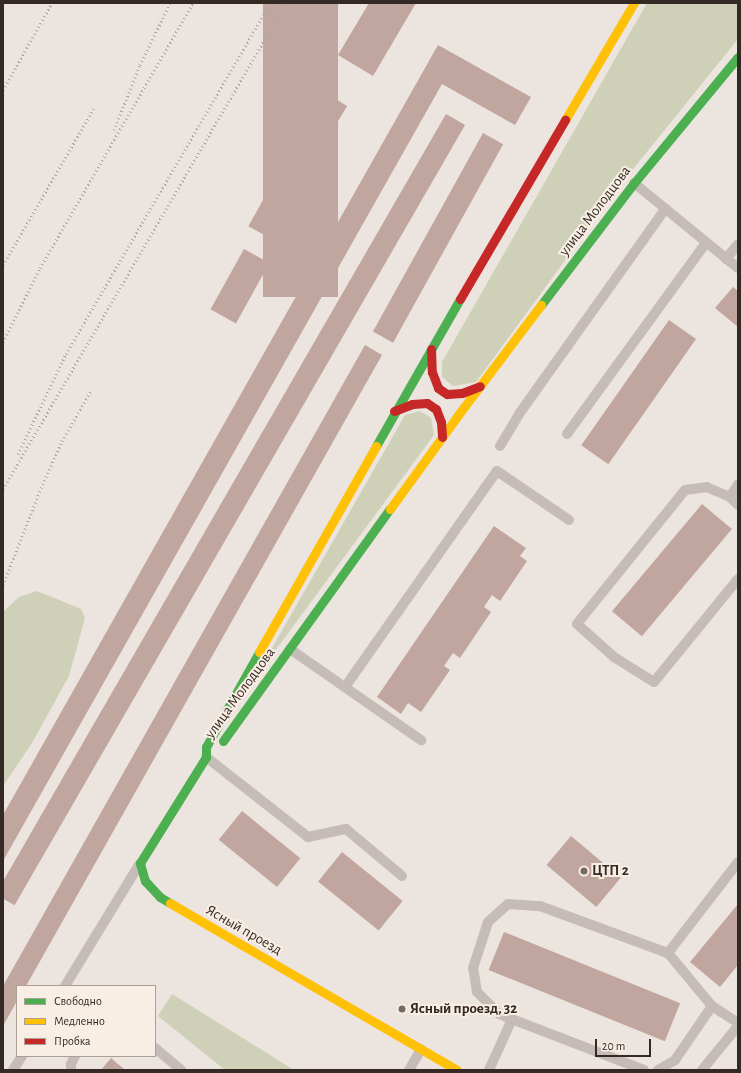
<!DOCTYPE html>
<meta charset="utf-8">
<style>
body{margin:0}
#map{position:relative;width:741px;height:1073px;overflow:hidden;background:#ece4de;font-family:"Alegreya Sans",sans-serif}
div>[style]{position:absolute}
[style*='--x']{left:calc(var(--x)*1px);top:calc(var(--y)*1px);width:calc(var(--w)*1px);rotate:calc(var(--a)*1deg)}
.green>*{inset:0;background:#ced1b8}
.building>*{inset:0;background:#c0a69f;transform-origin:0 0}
.lane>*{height:10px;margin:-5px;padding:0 5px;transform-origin:5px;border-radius:5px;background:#c5bcb7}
.fast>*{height:9px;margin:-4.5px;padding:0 4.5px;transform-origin:4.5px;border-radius:4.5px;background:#4caf50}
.slow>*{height:9px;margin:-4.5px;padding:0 4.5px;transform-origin:4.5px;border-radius:4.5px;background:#ffc107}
.jam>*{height:9px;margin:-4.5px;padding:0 4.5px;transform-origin:4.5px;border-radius:4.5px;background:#c62828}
.rail>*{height:3px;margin-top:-1.5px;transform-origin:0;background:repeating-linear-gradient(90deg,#aca5a2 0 1px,transparent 0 4px)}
.dots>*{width:11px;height:11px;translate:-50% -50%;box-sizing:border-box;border:2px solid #f9eee4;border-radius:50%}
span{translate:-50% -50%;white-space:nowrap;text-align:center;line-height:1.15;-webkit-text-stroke:4px #f9eee4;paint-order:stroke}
.street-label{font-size:15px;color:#352926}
.poi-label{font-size:15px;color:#352926;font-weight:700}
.left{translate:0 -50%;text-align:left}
.frame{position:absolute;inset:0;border:4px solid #352926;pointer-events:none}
.legend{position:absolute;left:16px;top:985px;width:140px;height:72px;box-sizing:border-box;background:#f9eee4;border:1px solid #ab9f98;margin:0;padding:5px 7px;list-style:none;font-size:12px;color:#352926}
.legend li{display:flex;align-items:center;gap:8px;height:20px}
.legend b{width:20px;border:1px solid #ab9f98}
.scale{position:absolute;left:595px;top:1039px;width:56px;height:18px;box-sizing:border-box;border:2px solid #352926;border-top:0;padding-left:5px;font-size:12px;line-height:14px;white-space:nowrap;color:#352926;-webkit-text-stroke:3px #f9eee4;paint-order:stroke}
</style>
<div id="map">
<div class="green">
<i style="clip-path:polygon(647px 3px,738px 3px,738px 39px,621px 184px,476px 382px,453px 386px,442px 377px,442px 362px)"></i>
<i style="clip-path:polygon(420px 411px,431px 418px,434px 435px,255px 678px,405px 415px)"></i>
<i style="clip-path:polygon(37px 591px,81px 609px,85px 618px,69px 676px,32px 743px,3px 786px,3px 617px,4px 611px,19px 597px)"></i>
<i style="clip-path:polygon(172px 994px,294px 1070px,225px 1070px,158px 1016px)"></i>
</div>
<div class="building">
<i style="left:263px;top:3px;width:75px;height:294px"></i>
<i style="clip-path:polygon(369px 3px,416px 3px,373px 76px,338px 55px)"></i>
<i style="clip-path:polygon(438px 45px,531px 97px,515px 125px,442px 84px,3px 861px,3px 815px)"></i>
<i style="left:324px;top:92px;width:27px;height:33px;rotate:31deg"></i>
<i style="left:446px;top:114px;width:22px;height:901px;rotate:30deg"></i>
<i style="left:483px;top:133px;width:23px;height:227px;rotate:29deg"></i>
<i style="left:294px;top:144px;width:35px;height:94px;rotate:29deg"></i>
<i style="left:244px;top:249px;width:29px;height:69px;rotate:29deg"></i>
<i style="clip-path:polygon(733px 287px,738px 291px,738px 327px,715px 308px)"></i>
<i style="left:669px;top:320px;width:33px;height:153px;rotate:35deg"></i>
<i style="clip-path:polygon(365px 345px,382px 355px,26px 986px,17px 986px,17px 1001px,3px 1026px,3px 986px)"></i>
<i style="left:702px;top:504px;width:39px;height:140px;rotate:40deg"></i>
<i style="clip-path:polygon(494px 526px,526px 548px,520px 556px,527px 561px,500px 601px,492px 595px,484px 607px,491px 612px,460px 658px,453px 653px,444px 666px,450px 670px,421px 712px,408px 703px,401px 714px,377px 697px)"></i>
<i style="left:242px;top:811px;width:75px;height:37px;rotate:39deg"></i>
<i style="left:571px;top:836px;width:65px;height:38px;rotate:40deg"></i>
<i style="left:342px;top:852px;width:78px;height:38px;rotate:39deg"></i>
<i style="clip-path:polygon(738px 904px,738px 965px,720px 987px,690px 962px)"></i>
<i style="left:504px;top:932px;width:190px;height:41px;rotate:22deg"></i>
<i style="clip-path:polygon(111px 1058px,125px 1070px,101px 1070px)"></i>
</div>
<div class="lane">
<i style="--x:634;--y:183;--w:134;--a:39.3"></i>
<i style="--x:726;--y:259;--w:19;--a:-51"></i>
<i style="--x:567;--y:434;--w:236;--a:-54"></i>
<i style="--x:500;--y:446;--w:37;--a:-59"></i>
<i style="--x:519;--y:414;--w:252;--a:-54.5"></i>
<i style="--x:730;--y:497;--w:15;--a:-58"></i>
<i style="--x:738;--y:505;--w:11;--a:-135"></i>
<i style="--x:730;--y:497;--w:25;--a:-157"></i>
<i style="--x:707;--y:487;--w:22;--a:172"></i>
<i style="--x:685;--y:490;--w:172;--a:128.9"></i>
<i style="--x:577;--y:624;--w:50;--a:41.7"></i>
<i style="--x:614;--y:657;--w:47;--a:32"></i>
<i style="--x:654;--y:682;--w:133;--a:-50.8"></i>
<i style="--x:290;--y:649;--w:160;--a:34.8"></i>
<i style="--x:345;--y:687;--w:264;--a:-54.9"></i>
<i style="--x:497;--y:471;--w:87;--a:34.2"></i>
<i style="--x:206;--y:757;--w:130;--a:38.1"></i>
<i style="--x:308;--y:837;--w:39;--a:-12"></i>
<i style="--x:346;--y:829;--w:73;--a:40"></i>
<i style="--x:668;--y:953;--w:69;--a:50.3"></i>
<i style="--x:65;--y:986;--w:142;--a:-58.6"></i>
<i style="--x:155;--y:1048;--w:34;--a:40"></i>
<i style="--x:13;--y:1070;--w:17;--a:-57"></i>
<i style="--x:71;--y:1070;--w:6;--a:-90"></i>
<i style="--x:71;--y:1064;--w:9;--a:-63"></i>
<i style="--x:409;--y:1070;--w:24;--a:-60"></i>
<i style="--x:489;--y:1070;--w:56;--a:-65.7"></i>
<i style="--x:644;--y:1070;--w:155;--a:-158.9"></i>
<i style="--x:499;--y:1014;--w:31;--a:-135"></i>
<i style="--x:477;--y:992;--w:24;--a:-99"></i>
<i style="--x:473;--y:968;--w:48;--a:-71.9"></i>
<i style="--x:488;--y:922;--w:27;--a:-42"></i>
<i style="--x:508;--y:904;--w:32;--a:4"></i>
<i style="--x:540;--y:906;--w:136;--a:20.2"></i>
<i style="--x:668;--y:953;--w:115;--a:-52.4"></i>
<i style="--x:658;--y:1070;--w:20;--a:-30"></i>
<i style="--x:675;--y:1060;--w:65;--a:-55.6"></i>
<i style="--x:712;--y:1006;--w:31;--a:33"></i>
<i style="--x:702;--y:1070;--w:57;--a:-50.7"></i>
</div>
<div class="fast">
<i style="--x:541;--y:305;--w:153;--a:-52.7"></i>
<i style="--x:634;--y:183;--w:163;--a:-50.5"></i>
<i style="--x:376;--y:446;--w:169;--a:-60.3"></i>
<i style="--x:223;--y:741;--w:286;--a:-54.3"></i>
<i style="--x:170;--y:903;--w:12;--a:-149"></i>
<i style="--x:160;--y:897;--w:22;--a:-133"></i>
<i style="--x:145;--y:881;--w:19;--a:-106"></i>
<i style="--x:140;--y:863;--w:125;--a:-58.1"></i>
<i style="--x:206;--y:757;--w:10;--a:-90"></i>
<i style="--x:206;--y:747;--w:109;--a:-60.8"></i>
</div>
<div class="slow">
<i style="--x:565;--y:120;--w:136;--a:-59.5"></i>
<i style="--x:390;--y:509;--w:116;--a:-54.1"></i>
<i style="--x:458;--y:415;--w:138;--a:-53"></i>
<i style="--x:259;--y:652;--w:237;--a:-60.4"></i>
<i style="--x:170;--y:903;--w:332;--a:30.2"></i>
</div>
<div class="jam">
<i style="--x:460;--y:299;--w:208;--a:-59.6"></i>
<i style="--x:431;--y:349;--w:23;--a:88"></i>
<i style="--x:432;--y:372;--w:17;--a:69"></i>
<i style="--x:438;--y:388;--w:11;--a:34"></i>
<i style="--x:447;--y:394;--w:15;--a:-4"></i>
<i style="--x:462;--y:393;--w:19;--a:-21"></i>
<i style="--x:394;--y:411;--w:19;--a:-21"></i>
<i style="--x:412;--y:404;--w:15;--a:-4"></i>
<i style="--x:427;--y:403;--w:11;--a:34"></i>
<i style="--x:436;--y:409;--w:14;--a:69"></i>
<i style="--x:441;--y:422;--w:15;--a:86"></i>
</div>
<div class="rail">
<i style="--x:3;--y:90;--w:100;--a:-60.6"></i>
<i style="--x:114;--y:130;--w:70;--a:-68.2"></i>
<i style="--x:140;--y:65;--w:69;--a:-64.2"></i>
<i style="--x:3;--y:265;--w:181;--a:-59.9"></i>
<i style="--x:3;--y:342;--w:83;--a:-63.4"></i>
<i style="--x:40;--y:268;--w:306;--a:-60"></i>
<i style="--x:18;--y:454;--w:111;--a:-64.4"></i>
<i style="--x:66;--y:354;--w:406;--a:-59.8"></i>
<i style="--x:3;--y:489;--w:562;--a:-59.79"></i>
<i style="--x:3;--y:585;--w:104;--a:-68.6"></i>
<i style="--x:41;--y:488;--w:51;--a:-65.9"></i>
<i style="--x:62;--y:441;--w:58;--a:-59.9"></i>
</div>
<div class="dots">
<i style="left:584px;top:871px;background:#756a66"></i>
<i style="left:402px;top:1009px;background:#756a66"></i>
</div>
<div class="street-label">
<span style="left:595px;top:211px;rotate:-53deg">улица Молодцова</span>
<span style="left:240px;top:693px;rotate:-54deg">улица Молодцова</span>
<span style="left:244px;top:930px;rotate:30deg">Ясный проезд</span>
</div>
<div class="poi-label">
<span class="left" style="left:592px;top:871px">ЦТП 2</span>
<span class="left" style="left:410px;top:1009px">Ясный проезд, 32</span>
</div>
<div class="frame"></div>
<ul class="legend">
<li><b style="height:5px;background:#4caf50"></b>Свободно</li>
<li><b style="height:5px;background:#ffc107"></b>Медленно</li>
<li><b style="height:5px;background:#c62828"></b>Пробка</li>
</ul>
<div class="scale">20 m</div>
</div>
